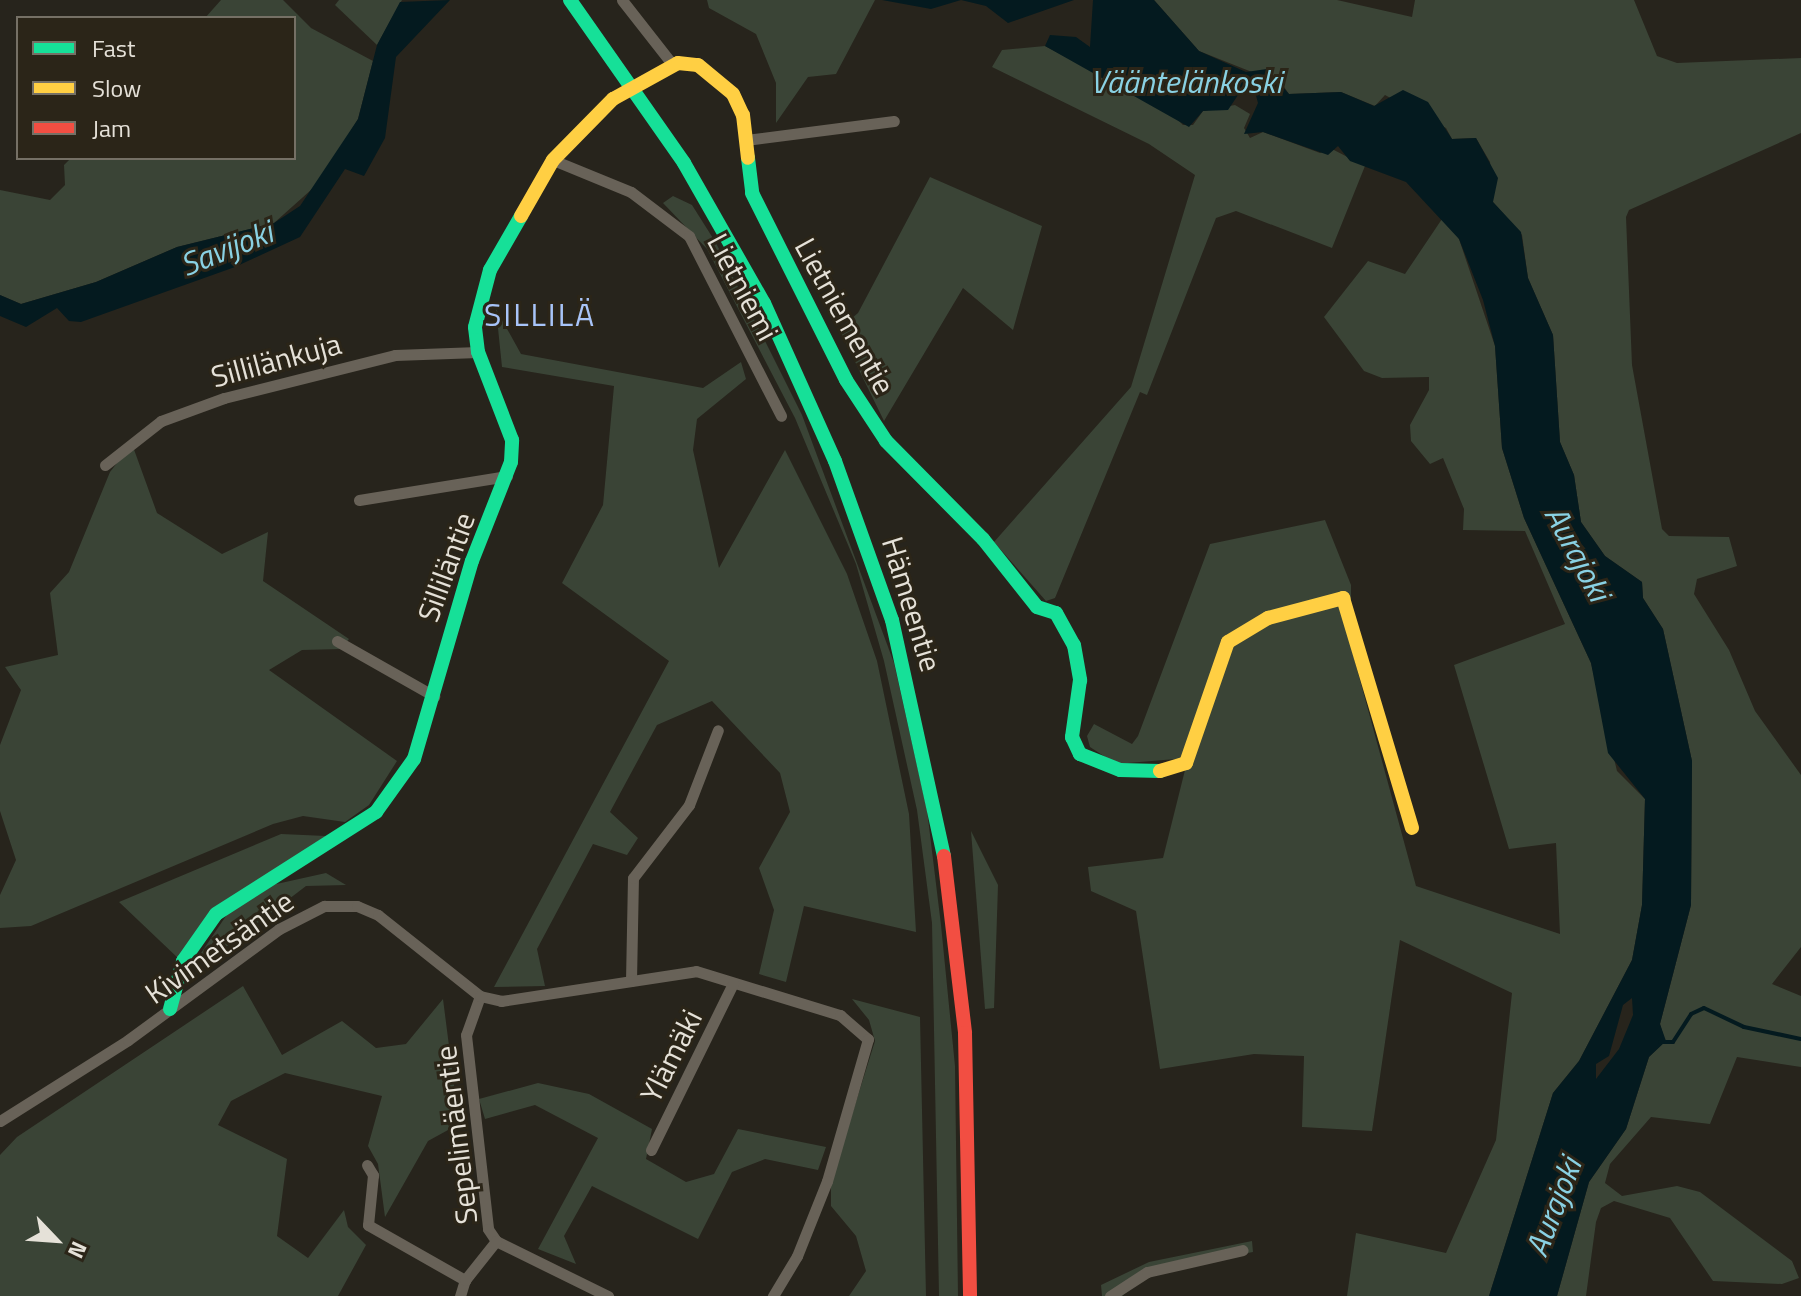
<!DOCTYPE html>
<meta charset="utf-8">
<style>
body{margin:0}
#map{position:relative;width:1801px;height:1296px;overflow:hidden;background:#27241c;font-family:"Titillium Web",sans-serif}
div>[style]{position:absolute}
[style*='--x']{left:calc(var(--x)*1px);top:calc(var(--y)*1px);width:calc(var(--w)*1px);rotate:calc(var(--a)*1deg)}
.green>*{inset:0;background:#3a4436}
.water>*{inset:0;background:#041a1f}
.stream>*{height:4px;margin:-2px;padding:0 2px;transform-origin:2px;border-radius:2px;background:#041a1f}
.street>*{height:11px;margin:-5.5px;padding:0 5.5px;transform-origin:5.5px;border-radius:5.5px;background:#686258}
.fast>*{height:14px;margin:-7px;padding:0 7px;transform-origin:7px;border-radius:7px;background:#16e098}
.slow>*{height:14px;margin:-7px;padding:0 7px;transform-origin:7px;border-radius:7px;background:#ffcf43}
.jam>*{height:14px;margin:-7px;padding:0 7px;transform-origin:7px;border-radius:7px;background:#f24e42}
span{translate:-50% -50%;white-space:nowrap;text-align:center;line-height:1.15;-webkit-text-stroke:6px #2b2518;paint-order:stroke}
.street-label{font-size:30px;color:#e5e1d8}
.water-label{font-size:32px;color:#89d1e3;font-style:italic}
.neighbourhood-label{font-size:32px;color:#a8c4f8;letter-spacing:2px}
.legend{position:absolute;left:16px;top:16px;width:280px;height:144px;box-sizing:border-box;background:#2b2518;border:2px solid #757065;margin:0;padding:10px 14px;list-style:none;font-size:24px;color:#e5e1d8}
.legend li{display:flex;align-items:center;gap:16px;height:40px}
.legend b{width:40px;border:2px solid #757065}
.north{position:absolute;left:16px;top:1200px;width:80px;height:80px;-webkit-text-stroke:6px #2b2518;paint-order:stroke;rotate:115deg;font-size:22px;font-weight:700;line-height:32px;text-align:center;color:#e5e1d8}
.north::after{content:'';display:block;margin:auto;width:28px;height:36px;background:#e5e1d8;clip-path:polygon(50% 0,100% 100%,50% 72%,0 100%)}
</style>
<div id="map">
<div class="green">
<i style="clip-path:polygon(221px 0,283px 0,311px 28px,373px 61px,358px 119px,321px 181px,274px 223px,177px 247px,96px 282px,21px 304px,0 295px,0 190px,50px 200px,65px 185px,64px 165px,71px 158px,294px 158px,294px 18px,205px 18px)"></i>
<i style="clip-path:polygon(339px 0,402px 0,377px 45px,335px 5px)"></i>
<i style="clip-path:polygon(707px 0,875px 0,836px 74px,808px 77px,776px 123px,776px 83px,756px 34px,709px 8px)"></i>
<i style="clip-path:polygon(1154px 0,1337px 0,1412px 17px,1415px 0,1634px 0,1657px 56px,1677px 63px,1801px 58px,1801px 133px,1629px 210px,1626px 217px,1632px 365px,1662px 529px,1669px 536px,1729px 537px,1737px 566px,1697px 579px,1694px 594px,1729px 650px,1755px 711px,1801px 775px,1801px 947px,1772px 984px,1801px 996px,1801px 1067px,1737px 1057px,1710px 1124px,1651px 1117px,1610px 1164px,1605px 1183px,1622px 1196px,1677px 1186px,1700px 1192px,1792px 1261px,1799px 1278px,1782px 1284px,1713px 1281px,1670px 1218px,1614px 1201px,1601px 1208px,1596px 1222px,1586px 1296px,1557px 1296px,1589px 1182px,1626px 1129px,1649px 1057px,1665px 1041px,1660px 1024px,1691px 905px,1692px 761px,1663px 629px,1643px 598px,1642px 582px,1605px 556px,1581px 522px,1574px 475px,1560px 442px,1553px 335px,1528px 278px,1522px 235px,1493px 202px,1490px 162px,1476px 138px,1452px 139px,1446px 128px,1385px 95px,1375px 106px,1341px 92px,1289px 94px,1282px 84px,1199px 51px)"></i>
<i style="clip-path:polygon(1045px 46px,1168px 110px,1183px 125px,1193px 125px,1203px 111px,1235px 105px,1250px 114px,1244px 128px,1250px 138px,1263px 132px,1320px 153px,1332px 149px,1365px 166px,1332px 248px,1236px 211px,1216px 218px,1147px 395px,1140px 392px,1055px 598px,1046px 601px,994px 542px,1131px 387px,1195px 175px,1149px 144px,992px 67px,1002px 50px)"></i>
<i style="clip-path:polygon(930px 177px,1042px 226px,1013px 330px,963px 288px,884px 421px,839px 329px,858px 313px)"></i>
<i style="clip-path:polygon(673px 196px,692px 205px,716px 243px,802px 415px,894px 663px,927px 810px,941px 925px,955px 1066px,958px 1296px,939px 1296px,932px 923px,917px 810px,884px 661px,856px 564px,795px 418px,707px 249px,663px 203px)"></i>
<i style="clip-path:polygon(1444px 216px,1459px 239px,1495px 346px,1502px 448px,1524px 518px,1591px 663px,1617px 771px,1645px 799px,1642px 905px,1632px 960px,1579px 1061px,1553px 1093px,1489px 1296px,1347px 1296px,1356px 1233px,1446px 1253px,1496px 1140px,1512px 993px,1400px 940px,1372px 1131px,1302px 1127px,1304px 1056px,1254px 1054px,1160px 1069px,1136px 911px,1091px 891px,1088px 867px,1163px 858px,1188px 758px,1116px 764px,1090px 747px,1087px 736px,1094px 724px,1132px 744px,1138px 736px,1210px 544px,1325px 520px,1351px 585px,1351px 647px,1416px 886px,1560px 934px,1556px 843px,1509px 849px,1454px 665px,1565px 624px,1525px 531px,1463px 530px,1464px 509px,1443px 458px,1430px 464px,1411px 441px,1410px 425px,1429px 390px,1429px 377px,1382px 378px,1364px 371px,1324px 317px,1368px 261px,1405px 274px)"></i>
<i style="clip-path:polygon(496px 309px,521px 354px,703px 388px,741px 362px,746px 379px,697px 419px,693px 450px,719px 568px,785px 450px,847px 574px,877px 661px,909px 814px,916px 932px,804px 906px,786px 982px,759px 974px,774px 910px,759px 868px,790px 812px,780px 773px,712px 701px,657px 725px,610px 812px,638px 838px,627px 855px,593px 844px,537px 949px,545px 986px,494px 987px,669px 661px,562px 583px,603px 505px,614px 386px,502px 367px)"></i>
<i style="clip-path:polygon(132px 444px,157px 513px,222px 554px,268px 532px,263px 581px,349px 639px,341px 649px,302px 650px,269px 670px,397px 761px,369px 805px,345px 822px,303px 816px,273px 824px,31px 926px,0 928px,0 895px,16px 860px,0 811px,0 745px,21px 690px,5px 667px,58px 655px,50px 593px,69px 572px,110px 472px)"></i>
<i style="clip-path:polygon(971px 831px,998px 885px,994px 1008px,985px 1009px)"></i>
<i style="clip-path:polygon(281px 834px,326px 836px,213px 911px,179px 959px,119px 902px)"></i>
<i style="clip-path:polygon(326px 873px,346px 885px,306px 886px,205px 963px,197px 959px,230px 910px,272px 885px)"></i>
<i style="clip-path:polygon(243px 986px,282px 1055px,342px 1021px,376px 1048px,406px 1044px,443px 999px,459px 1124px,428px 1141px,385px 1217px,378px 1164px,368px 1146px,382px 1096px,285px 1073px,231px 1101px,218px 1125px,287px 1159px,277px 1236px,308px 1258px,344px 1210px,348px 1227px,366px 1245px,338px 1296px,0 1296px,0 1155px,17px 1137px)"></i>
<i style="clip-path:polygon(852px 999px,920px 1017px,926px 1296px,849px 1296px,866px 1271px,856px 1236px,831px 1206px,831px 1182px,875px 1041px,869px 1020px)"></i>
<i style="clip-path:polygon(538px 1083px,589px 1094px,652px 1129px,646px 1159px,686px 1182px,714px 1174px,738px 1129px,826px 1147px,818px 1170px,765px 1159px,732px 1172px,698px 1239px,592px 1186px,564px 1236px,576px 1264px,538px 1249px,598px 1138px,535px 1105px,485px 1119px,479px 1099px)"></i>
<i style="clip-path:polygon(1252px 1241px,1253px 1252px,1179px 1266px,1140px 1281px,1122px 1296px,1102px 1296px,1101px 1285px,1149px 1262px)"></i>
</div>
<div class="water">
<i style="clip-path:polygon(450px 0,396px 57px,385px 138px,364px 176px,345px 169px,300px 237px,235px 267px,81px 322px,69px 321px,57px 308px,26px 327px,0 316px,0 295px,21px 304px,96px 282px,177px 247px,274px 223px,300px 206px,358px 119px,377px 45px,400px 2px)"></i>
<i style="clip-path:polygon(882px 0,1074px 0,1008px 23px,986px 6px,961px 0,931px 9px)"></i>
<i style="clip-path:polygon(evenodd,1093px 0,1154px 0,1199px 51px,1246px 72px,1267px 69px,1289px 94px,1341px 92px,1374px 106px,1403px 90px,1428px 102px,1452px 139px,1476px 138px,1498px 178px,1493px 202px,1521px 232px,1528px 278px,1553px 335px,1560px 442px,1574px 475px,1581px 522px,1605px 556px,1642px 582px,1643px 598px,1663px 629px,1692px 761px,1691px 905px,1660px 1024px,1666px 1041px,1649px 1057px,1626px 1129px,1589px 1182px,1557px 1296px,1489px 1296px,1553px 1093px,1579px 1061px,1632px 960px,1642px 905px,1645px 799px,1608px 753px,1591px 663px,1524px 518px,1502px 448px,1495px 346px,1483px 300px,1459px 239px,1406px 182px,1350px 161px,1338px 146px,1328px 155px,1263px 132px,1244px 134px,1258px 103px,1254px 88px,1242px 89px,1228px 110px,1203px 111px,1189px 127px,1045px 46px,1050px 35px,1076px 37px,1090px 47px,1093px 0,1632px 998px,1633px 1015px,1619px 1049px,1596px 1079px,1596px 1064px,1609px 1056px,1623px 1005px,1632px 998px)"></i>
</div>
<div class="stream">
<i style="--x:1660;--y:1042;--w:13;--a:0"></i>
<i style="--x:1673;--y:1042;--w:33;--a:-57"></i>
<i style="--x:1691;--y:1014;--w:14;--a:-25"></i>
<i style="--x:1704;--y:1008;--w:44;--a:25.4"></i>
<i style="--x:1744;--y:1027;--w:58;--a:11.9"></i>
</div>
<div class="street">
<i style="--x:622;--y:0;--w:83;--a:51.9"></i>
<i style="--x:746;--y:140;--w:149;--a:-7.3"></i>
<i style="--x:553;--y:160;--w:84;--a:22.3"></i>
<i style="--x:631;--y:192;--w:73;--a:37.2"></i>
<i style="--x:689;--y:236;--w:202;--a:62.9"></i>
<i style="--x:105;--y:465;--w:71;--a:-38.2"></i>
<i style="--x:161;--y:421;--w:67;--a:-20.1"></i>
<i style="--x:224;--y:398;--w:176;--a:-14.1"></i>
<i style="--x:395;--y:355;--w:83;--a:-2.1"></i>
<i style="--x:359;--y:500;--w:150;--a:-9.2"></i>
<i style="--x:337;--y:641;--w:112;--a:29.6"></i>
<i style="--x:631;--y:981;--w:103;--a:-88.9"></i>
<i style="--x:633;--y:878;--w:92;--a:-52.5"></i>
<i style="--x:689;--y:805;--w:80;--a:-68.9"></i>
<i style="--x:480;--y:996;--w:41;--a:109.7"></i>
<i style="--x:466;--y:1035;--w:195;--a:83.5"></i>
<i style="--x:488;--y:1229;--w:14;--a:56"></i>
<i style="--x:496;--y:1241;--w:125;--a:26.2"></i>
<i style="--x:0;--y:1121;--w:151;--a:-32.3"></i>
<i style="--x:128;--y:1040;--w:187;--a:-36.3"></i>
<i style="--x:279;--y:929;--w:51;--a:-27.1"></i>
<i style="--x:324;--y:906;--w:33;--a:0"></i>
<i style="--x:357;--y:906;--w:23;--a:23"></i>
<i style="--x:378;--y:915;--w:130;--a:38.5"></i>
<i style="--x:480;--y:996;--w:22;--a:13"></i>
<i style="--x:501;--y:1001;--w:197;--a:-8.7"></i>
<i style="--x:696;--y:971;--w:151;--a:17"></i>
<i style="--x:840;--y:1015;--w:37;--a:41"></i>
<i style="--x:868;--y:1039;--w:148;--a:106.1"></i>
<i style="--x:827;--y:1181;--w:81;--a:111.8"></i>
<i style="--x:797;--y:1256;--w:47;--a:121"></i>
<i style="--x:651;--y:1150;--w:186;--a:-63.8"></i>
<i style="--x:367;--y:1165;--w:12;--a:59"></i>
<i style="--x:373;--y:1175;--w:50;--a:95.7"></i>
<i style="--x:368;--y:1225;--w:112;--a:29.6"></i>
<i style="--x:460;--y:1296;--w:17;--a:-73"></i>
<i style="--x:465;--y:1280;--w:50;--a:-51.5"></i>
<i style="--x:1110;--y:1296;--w:44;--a:-33"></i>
<i style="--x:1147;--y:1272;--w:98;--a:-12.9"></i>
</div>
<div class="fast">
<i style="--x:570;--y:0;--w:199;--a:55"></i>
<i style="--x:684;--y:163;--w:161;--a:60.3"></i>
<i style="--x:764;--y:303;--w:173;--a:65.8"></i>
<i style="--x:835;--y:461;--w:169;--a:70.3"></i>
<i style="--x:892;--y:620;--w:242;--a:77.6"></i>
<i style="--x:748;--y:158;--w:35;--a:83"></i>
<i style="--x:752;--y:193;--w:209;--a:63.3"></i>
<i style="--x:846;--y:380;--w:73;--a:56.7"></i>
<i style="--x:886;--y:441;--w:138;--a:45.3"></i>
<i style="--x:983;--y:539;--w:87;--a:51.5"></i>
<i style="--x:1037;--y:607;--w:20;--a:18"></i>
<i style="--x:1056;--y:613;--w:37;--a:61"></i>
<i style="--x:1074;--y:645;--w:36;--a:80"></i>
<i style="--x:1080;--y:680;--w:58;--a:98"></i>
<i style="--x:1072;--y:737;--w:19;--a:65"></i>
<i style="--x:1080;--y:754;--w:43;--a:21.8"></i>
<i style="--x:1120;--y:770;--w:40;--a:1.4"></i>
<i style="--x:170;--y:1009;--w:50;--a:-74.8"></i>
<i style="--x:183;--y:961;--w:57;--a:-54.9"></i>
<i style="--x:216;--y:914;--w:190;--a:-32.5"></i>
<i style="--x:376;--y:812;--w:65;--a:-54.4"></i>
<i style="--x:414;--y:759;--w:206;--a:-73.7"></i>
<i style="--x:472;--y:561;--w:106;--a:-68.5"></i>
<i style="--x:511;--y:462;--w:22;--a:-87"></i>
<i style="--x:512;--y:440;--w:94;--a:-111.1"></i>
<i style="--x:478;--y:352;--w:25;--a:-97"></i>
<i style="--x:475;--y:327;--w:59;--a:-75.3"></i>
<i style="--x:490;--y:270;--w:62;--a:-60.1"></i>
</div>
<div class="slow">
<i style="--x:521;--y:216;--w:64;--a:-60.3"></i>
<i style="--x:553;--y:160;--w:86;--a:-45.5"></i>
<i style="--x:613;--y:99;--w:74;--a:-29"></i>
<i style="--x:678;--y:63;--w:20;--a:6"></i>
<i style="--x:698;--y:65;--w:45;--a:39.6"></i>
<i style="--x:733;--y:94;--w:23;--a:65"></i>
<i style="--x:743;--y:115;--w:43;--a:83.4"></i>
<i style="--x:1160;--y:771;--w:27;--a:-17"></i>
<i style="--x:1186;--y:763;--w:128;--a:-70.9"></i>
<i style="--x:1228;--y:642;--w:47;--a:-31"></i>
<i style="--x:1268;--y:618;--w:78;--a:-14.9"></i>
<i style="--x:1343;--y:598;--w:240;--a:73.3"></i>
</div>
<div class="jam">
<i style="--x:944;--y:856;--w:178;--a:83.2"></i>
<i style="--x:965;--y:1033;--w:263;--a:88.9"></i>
</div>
<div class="street-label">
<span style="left:743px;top:287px;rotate:62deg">Lietniemi</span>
<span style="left:845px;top:316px;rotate:61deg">Lietniementie</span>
<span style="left:276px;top:360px;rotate:-15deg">Sillilänkuja</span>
<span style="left:446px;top:567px;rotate:-70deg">Silliläntie</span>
<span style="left:912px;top:604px;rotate:73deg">Hämeentie</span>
<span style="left:219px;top:947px;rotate:-35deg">Kivimetsäntie</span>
<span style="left:671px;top:1056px;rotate:-63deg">Ylämäki</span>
<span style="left:456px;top:1135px;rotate:-97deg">Sepelimäentie</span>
</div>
<div class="water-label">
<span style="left:1186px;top:81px">Vääntelänkoski</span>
<span style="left:226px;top:248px;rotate:-22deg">Savijoki</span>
<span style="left:1578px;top:553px;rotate:62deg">Aurajoki</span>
<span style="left:1553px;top:1207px;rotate:-69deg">Aurajoki</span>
</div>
<div class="neighbourhood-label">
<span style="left:540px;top:314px">SILLILÄ</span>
</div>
<ul class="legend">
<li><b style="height:10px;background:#16e098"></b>Fast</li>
<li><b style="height:10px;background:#ffcf43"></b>Slow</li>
<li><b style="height:10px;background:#f24e42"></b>Jam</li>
</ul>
<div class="north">N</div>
</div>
